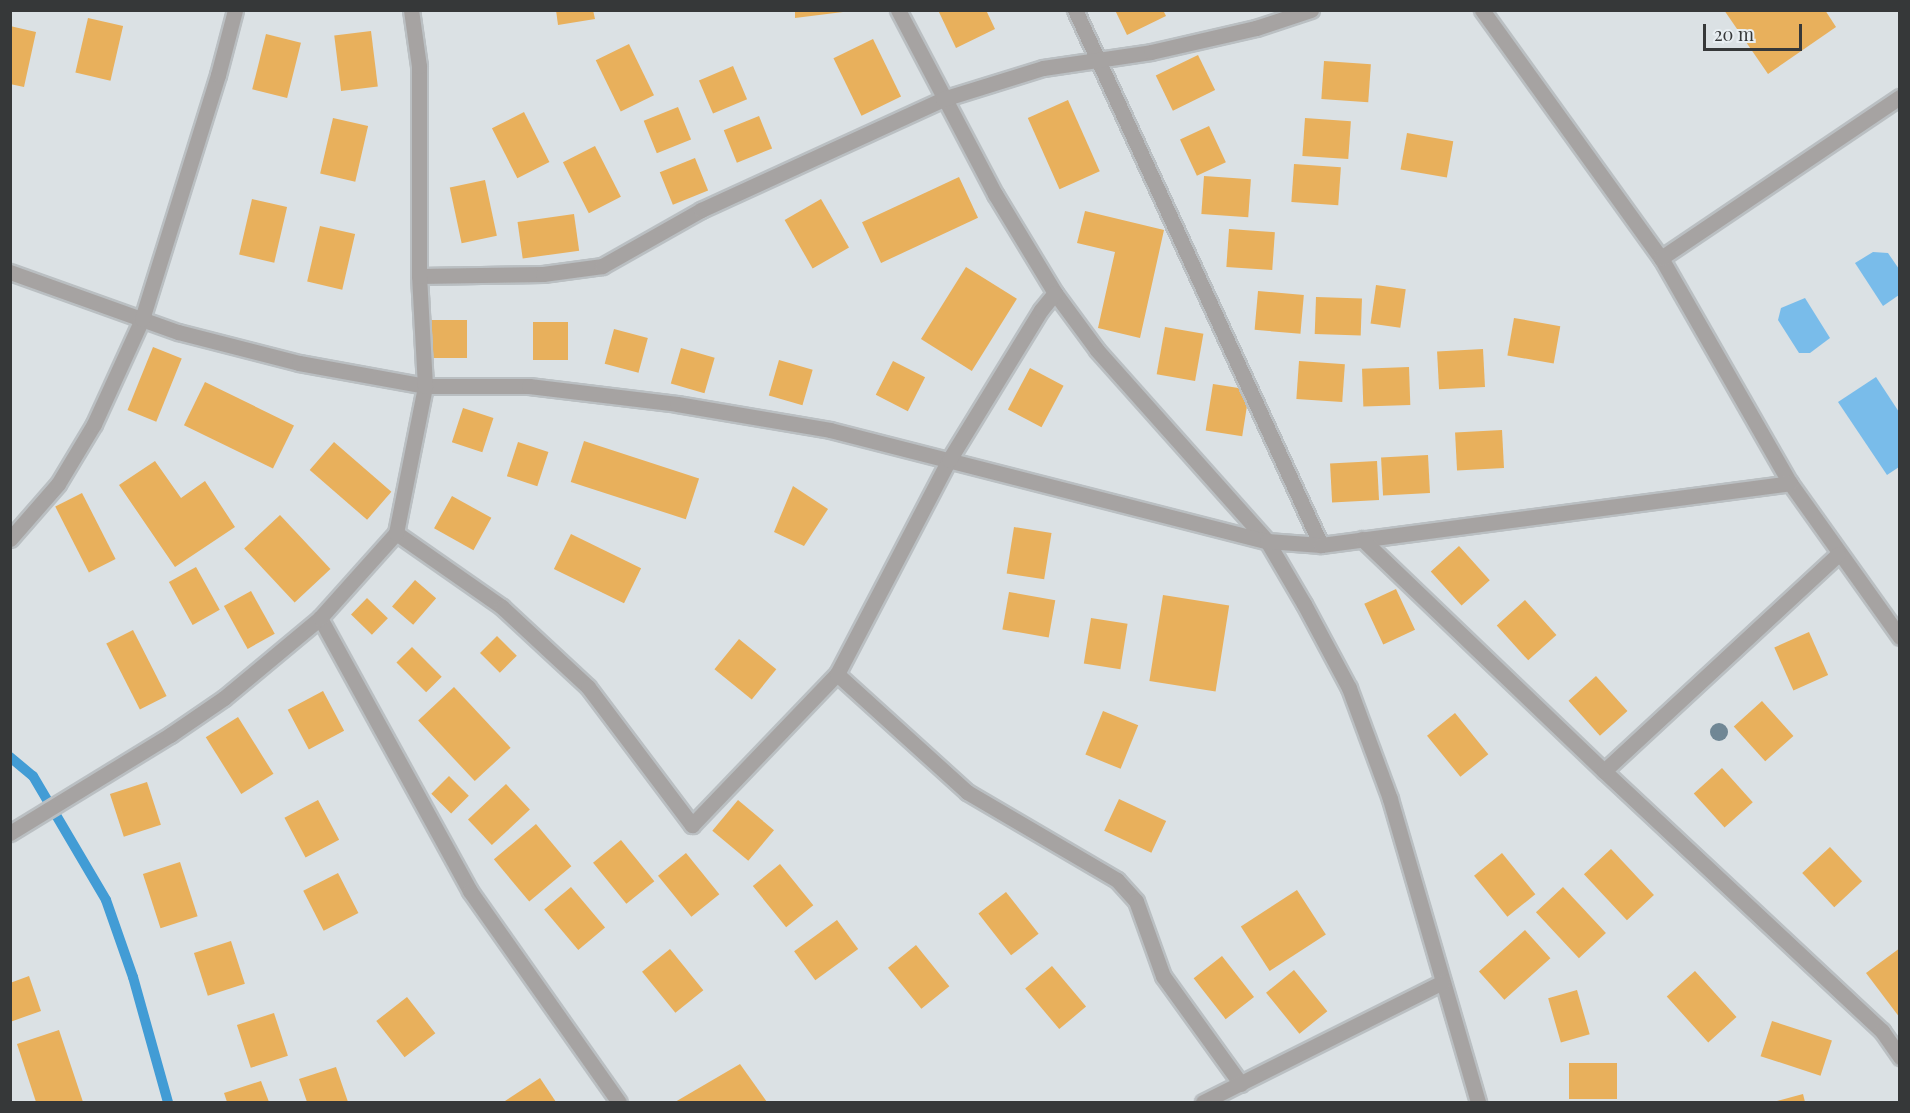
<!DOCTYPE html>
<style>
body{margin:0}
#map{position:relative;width:1910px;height:1113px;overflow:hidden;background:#dbe1e4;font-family:"Playfair Display",serif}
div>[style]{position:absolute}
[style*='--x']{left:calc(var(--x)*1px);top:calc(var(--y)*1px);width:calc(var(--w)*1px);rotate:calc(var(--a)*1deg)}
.green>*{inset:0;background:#79bcea}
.stream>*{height:10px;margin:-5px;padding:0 5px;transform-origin:5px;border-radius:5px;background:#429cd5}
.building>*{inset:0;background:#e8b05c;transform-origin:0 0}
.roads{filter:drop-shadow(2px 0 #babfc2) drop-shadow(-2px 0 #babfc2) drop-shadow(0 2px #babfc2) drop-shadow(0 -2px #babfc2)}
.minor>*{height:15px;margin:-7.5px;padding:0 7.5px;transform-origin:7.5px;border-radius:7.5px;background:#a6a3a2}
.trees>*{width:18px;height:18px;margin:-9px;border-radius:50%;background:#708795}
span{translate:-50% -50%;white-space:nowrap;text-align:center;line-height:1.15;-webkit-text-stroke:4.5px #e8eef2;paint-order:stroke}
.frame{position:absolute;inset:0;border:12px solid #363839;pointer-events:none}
.scale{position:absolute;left:1703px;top:24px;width:99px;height:27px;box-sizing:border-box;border:3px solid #363839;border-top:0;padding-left:8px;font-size:18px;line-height:21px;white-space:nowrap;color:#363839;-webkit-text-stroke:4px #e8eef2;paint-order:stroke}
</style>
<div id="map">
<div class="green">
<i style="clip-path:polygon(1873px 252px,1888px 253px,1899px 269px,1899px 295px,1883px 306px,1855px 263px)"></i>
<i style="clip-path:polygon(1805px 298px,1830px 338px,1810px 353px,1799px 353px,1778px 320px,1781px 308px)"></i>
<i style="clip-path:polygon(1876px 377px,1899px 412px,1899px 467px,1887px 475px,1838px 402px)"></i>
</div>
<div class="stream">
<i style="--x:10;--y:757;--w:30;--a:40"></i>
<i style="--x:33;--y:776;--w:144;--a:59.5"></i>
<i style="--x:106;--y:900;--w:82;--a:70.7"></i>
<i style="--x:133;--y:977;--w:130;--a:74.4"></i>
</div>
<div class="building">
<i style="clip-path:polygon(556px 10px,593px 10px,595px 19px,558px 25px)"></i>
<i style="clip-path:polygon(795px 10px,842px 10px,843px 12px,795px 18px)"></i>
<i style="clip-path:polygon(938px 10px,986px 10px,995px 29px,956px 48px)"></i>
<i style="clip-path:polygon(1115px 10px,1163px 10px,1166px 16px,1127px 35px)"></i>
<i style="clip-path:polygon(1724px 10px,1825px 10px,1836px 27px,1768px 74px)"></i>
<i style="left:88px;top:18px;width:36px;height:56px;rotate:13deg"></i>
<i style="clip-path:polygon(10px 26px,36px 32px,24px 87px,10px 84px)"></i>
<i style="left:371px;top:31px;width:56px;height:37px;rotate:83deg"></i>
<i style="left:266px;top:34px;width:36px;height:57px;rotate:14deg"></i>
<i style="left:873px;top:39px;width:64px;height:44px;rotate:64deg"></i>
<i style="left:629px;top:44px;width:57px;height:37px;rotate:64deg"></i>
<i style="left:1198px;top:55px;width:39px;height:47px;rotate:64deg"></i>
<i style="left:1324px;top:61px;width:47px;height:38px;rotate:4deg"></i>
<i style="left:733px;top:66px;width:36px;height:37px;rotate:67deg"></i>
<i style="left:1068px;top:100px;width:78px;height:44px;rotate:66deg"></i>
<i style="left:678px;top:107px;width:35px;height:37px;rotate:68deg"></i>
<i style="left:524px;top:112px;width:56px;height:36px;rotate:63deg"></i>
<i style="left:759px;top:116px;width:35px;height:38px;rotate:68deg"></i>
<i style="left:333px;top:118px;width:36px;height:57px;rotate:13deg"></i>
<i style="left:1305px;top:118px;width:46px;height:38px;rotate:4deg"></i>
<i style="left:1209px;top:126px;width:40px;height:32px;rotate:65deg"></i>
<i style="left:1407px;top:133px;width:47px;height:37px;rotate:10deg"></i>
<i style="left:595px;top:146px;width:57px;height:36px;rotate:63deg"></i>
<i style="left:695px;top:158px;width:35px;height:38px;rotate:68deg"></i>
<i style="left:1294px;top:164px;width:47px;height:38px;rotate:4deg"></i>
<i style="left:1204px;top:176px;width:47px;height:38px;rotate:4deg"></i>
<i style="left:959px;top:177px;width:45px;height:107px;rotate:65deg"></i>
<i style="left:485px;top:180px;width:57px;height:36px;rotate:78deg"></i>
<i style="left:252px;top:199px;width:36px;height:57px;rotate:13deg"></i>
<i style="left:821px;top:199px;width:56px;height:42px;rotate:60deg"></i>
<i style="clip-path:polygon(1085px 211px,1164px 230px,1140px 338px,1098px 328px,1115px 252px,1077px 243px)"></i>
<i style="left:574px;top:214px;width:37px;height:57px;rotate:82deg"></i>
<i style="left:320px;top:226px;width:36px;height:57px;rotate:13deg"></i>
<i style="left:1229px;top:229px;width:46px;height:38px;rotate:4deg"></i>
<i style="left:966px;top:267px;width:60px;height:85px;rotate:32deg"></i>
<i style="left:1376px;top:285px;width:30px;height:39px;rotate:8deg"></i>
<i style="left:1258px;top:291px;width:46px;height:39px;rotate:5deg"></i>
<i style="left:1316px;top:297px;width:46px;height:37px;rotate:2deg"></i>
<i style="left:1514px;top:318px;width:47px;height:38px;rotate:10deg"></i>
<i style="left:431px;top:320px;width:36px;height:38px"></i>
<i style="left:533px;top:322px;width:35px;height:38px"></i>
<i style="left:1165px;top:327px;width:39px;height:48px;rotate:10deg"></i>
<i style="left:614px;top:329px;width:35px;height:36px;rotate:15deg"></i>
<i style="left:153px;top:347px;width:31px;height:68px;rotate:22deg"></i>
<i style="left:681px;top:348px;width:35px;height:37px;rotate:16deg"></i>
<i style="left:1483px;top:349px;width:38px;height:46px;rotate:87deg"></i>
<i style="left:779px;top:360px;width:35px;height:37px;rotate:16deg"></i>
<i style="left:893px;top:361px;width:36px;height:38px;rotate:27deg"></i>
<i style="left:1299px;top:361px;width:46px;height:38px;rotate:4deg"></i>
<i style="left:1409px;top:367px;width:38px;height:47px;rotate:88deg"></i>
<i style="left:1030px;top:368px;width:38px;height:47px;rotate:28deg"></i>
<i style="left:205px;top:382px;width:99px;height:48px;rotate:26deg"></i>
<i style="left:1213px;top:384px;width:37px;height:47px;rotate:9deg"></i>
<i style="left:463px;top:408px;width:32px;height:36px;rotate:18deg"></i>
<i style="left:1502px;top:430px;width:38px;height:47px;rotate:87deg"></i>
<i style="left:584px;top:441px;width:121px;height:43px;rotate:18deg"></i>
<i style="left:334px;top:442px;width:76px;height:37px;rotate:41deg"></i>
<i style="left:518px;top:442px;width:32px;height:36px;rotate:18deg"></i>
<i style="left:1428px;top:455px;width:38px;height:47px;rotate:87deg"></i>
<i style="clip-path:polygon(155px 461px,181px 498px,205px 481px,235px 527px,175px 567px,119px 485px)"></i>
<i style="left:1377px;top:461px;width:39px;height:47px;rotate:87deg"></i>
<i style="clip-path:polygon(793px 486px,828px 509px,804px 546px,774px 532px)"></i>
<i style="left:82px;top:493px;width:74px;height:30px;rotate:63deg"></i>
<i style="left:452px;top:496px;width:45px;height:37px;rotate:29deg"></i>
<i style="left:280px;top:515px;width:74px;height:49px;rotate:47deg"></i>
<i style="left:1014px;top:527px;width:38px;height:47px;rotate:9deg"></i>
<i style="left:571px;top:534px;width:78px;height:39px;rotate:26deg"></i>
<i style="left:1459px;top:546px;width:46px;height:38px;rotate:48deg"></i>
<i style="left:196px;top:567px;width:49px;height:31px;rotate:61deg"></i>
<i style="left:415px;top:580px;width:28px;height:35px;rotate:41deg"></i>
<i style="left:1396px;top:589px;width:45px;height:35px;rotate:65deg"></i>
<i style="left:251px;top:591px;width:49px;height:31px;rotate:61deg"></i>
<i style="left:1009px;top:592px;width:47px;height:38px;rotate:10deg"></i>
<i style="left:1163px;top:595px;width:67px;height:87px;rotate:9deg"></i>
<i style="left:367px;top:598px;width:29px;height:23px;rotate:44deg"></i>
<i style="left:1525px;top:600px;width:47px;height:38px;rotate:48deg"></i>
<i style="left:1091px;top:618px;width:37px;height:46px;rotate:9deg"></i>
<i style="left:133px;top:630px;width:74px;height:30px;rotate:63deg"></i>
<i style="left:1809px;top:632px;width:47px;height:38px;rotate:66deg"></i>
<i style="left:497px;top:636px;width:28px;height:24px;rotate:45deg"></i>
<i style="left:739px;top:639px;width:48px;height:39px;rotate:39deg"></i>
<i style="left:412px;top:647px;width:42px;height:22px;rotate:45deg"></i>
<i style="left:1596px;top:676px;width:47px;height:37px;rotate:48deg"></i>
<i style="left:454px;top:687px;width:83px;height:49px;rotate:47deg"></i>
<i style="left:323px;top:691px;width:45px;height:40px;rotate:62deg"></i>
<i style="left:1762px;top:701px;width:47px;height:38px;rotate:48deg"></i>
<i style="left:1103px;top:711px;width:38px;height:47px;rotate:22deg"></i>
<i style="left:1455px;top:713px;width:53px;height:36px;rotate:51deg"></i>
<i style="left:238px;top:717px;width:67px;height:38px;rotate:58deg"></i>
<i style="left:1722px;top:768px;width:46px;height:38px;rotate:48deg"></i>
<i style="left:449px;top:776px;width:28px;height:25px;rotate:45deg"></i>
<i style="left:147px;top:782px;width:45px;height:39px;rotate:72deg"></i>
<i style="left:506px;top:784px;width:35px;height:52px;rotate:47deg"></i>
<i style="left:1119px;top:799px;width:52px;height:35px;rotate:25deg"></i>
<i style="left:318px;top:800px;width:45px;height:38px;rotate:62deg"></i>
<i style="left:738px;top:800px;width:47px;height:40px;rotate:40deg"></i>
<i style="left:536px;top:824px;width:55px;height:55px;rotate:50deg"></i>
<i style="left:621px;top:840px;width:53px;height:36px;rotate:51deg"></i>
<i style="left:1830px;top:847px;width:47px;height:38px;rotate:47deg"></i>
<i style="left:1611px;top:849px;width:63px;height:37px;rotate:47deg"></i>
<i style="left:686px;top:853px;width:53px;height:36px;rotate:51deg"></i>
<i style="left:1502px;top:853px;width:53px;height:36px;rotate:51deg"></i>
<i style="left:180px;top:862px;width:57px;height:39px;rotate:72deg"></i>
<i style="left:780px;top:864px;width:53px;height:35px;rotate:51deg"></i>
<i style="left:338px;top:873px;width:45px;height:39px;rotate:63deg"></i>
<i style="left:571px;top:887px;width:53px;height:35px;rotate:50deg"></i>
<i style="left:1563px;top:887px;width:63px;height:37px;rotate:47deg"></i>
<i style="left:1297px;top:890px;width:53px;height:67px;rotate:57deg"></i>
<i style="left:1006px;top:892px;width:53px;height:35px;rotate:52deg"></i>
<i style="left:837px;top:920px;width:36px;height:53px;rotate:54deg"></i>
<i style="left:1525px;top:930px;width:38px;height:62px;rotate:48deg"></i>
<i style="left:231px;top:941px;width:45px;height:39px;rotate:72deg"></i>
<i style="left:916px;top:945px;width:53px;height:36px;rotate:51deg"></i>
<i style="clip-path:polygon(1900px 948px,1900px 1018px,1866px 973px)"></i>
<i style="left:670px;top:949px;width:53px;height:36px;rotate:51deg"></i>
<i style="left:1222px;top:956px;width:52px;height:36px;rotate:52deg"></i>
<i style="left:1052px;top:966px;width:53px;height:35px;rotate:50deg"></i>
<i style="left:1294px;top:970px;width:53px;height:36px;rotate:51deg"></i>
<i style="left:1695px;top:971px;width:62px;height:38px;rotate:48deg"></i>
<i style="clip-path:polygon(29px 976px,41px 1011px,10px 1022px,10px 983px)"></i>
<i style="left:1577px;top:990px;width:46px;height:30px;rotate:74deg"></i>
<i style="left:407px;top:997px;width:46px;height:39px;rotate:52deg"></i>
<i style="left:274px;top:1013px;width:45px;height:39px;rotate:72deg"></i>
<i style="left:1772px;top:1021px;width:63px;height:37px;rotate:18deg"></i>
<i style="clip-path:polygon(59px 1030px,83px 1102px,36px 1102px,17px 1044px)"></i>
<i style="left:1569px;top:1063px;width:48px;height:36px"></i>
<i style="clip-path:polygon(740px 1064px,767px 1102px,675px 1102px)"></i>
<i style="clip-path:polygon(336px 1067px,348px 1102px,307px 1102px,299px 1079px)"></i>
<i style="clip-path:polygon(540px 1078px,556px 1102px,506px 1102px,505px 1101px)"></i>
<i style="clip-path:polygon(261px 1081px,269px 1102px,227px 1102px,224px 1093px)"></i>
<i style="clip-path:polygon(1803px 1094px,1805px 1102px,1773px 1102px)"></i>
</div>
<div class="roads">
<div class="minor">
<i style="--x:898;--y:10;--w:208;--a:62.2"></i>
<i style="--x:995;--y:194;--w:116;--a:58.8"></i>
<i style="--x:1055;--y:293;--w:71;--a:53.6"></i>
<i style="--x:1097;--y:350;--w:256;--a:48.3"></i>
<i style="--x:1267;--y:541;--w:73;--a:59.6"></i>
<i style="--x:1304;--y:604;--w:95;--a:61.8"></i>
<i style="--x:1349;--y:688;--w:118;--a:69.7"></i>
<i style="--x:1390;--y:799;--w:316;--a:73.8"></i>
<i style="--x:1075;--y:10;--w:589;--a:65.31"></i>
<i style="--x:1482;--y:10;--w:306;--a:54.2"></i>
<i style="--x:1661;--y:258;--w:259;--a:60.2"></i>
<i style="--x:1790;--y:483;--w:189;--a:54.5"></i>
<i style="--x:1661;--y:258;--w:288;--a:-34"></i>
<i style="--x:10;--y:272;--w:178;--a:19.7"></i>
<i style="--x:178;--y:332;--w:125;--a:14.4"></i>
<i style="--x:299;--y:363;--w:128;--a:10.3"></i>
<i style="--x:425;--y:386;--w:104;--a:0"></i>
<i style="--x:529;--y:386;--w:149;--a:6.9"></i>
<i style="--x:677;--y:404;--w:155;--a:9.6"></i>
<i style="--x:830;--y:430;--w:451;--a:14.3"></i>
<i style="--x:1267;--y:541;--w:54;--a:4.2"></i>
<i style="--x:1321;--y:545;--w:473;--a:-7.5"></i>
<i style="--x:419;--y:276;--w:124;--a:-0.9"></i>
<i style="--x:543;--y:274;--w:60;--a:-7.7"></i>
<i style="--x:602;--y:266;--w:114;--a:-29.5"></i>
<i style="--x:701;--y:210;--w:266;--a:-24.6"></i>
<i style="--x:943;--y:99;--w:105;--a:-17.2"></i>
<i style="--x:1043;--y:68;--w:109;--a:-8.4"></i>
<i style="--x:1151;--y:52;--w:108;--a:-12.9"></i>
<i style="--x:1256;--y:28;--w:58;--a:-18.1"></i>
<i style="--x:396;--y:533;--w:129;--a:34.9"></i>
<i style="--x:502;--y:607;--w:117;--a:42.9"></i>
<i style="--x:588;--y:687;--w:173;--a:53"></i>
<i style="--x:692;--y:825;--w:209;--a:-46.2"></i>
<i style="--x:837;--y:674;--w:242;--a:-62.4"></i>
<i style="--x:949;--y:460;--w:176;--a:-58.5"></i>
<i style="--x:1041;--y:310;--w:22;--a:-51"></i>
<i style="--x:10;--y:539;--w:73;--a:-48.9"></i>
<i style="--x:58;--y:484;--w:70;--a:-59"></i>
<i style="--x:94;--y:424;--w:115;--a:-65.4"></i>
<i style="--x:142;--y:319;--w:256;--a:-72.7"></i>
<i style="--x:218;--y:75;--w:67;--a:-75.3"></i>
<i style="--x:1362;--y:539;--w:335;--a:43.8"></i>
<i style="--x:1604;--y:771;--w:381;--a:43.1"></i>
<i style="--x:1882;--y:1031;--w:32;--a:55"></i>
<i style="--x:320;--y:618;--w:311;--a:61.2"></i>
<i style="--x:470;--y:891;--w:258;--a:54.8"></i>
<i style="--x:837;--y:674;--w:176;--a:42.2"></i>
<i style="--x:967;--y:792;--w:174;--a:30.4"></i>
<i style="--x:1117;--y:880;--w:28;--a:48"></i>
<i style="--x:1136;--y:901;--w:80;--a:70.2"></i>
<i style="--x:1163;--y:976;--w:133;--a:54.2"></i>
<i style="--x:1604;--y:771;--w:319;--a:-42.8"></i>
<i style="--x:10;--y:833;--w:188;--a:-31.5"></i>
<i style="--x:170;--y:735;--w:65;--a:-34.4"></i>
<i style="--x:224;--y:698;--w:125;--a:-39.8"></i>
<i style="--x:320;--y:618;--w:114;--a:-48.2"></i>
<i style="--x:396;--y:533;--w:150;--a:-78.8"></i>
<i style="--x:425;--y:386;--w:110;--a:-93.1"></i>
<i style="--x:419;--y:276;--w:210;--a:-90"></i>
<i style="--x:419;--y:66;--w:57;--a:-98.1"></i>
<i style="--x:1203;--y:1102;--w:268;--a:-26.6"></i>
</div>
</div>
<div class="trees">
<i style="left:1719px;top:732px"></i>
</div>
<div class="frame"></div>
<div class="scale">20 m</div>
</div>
